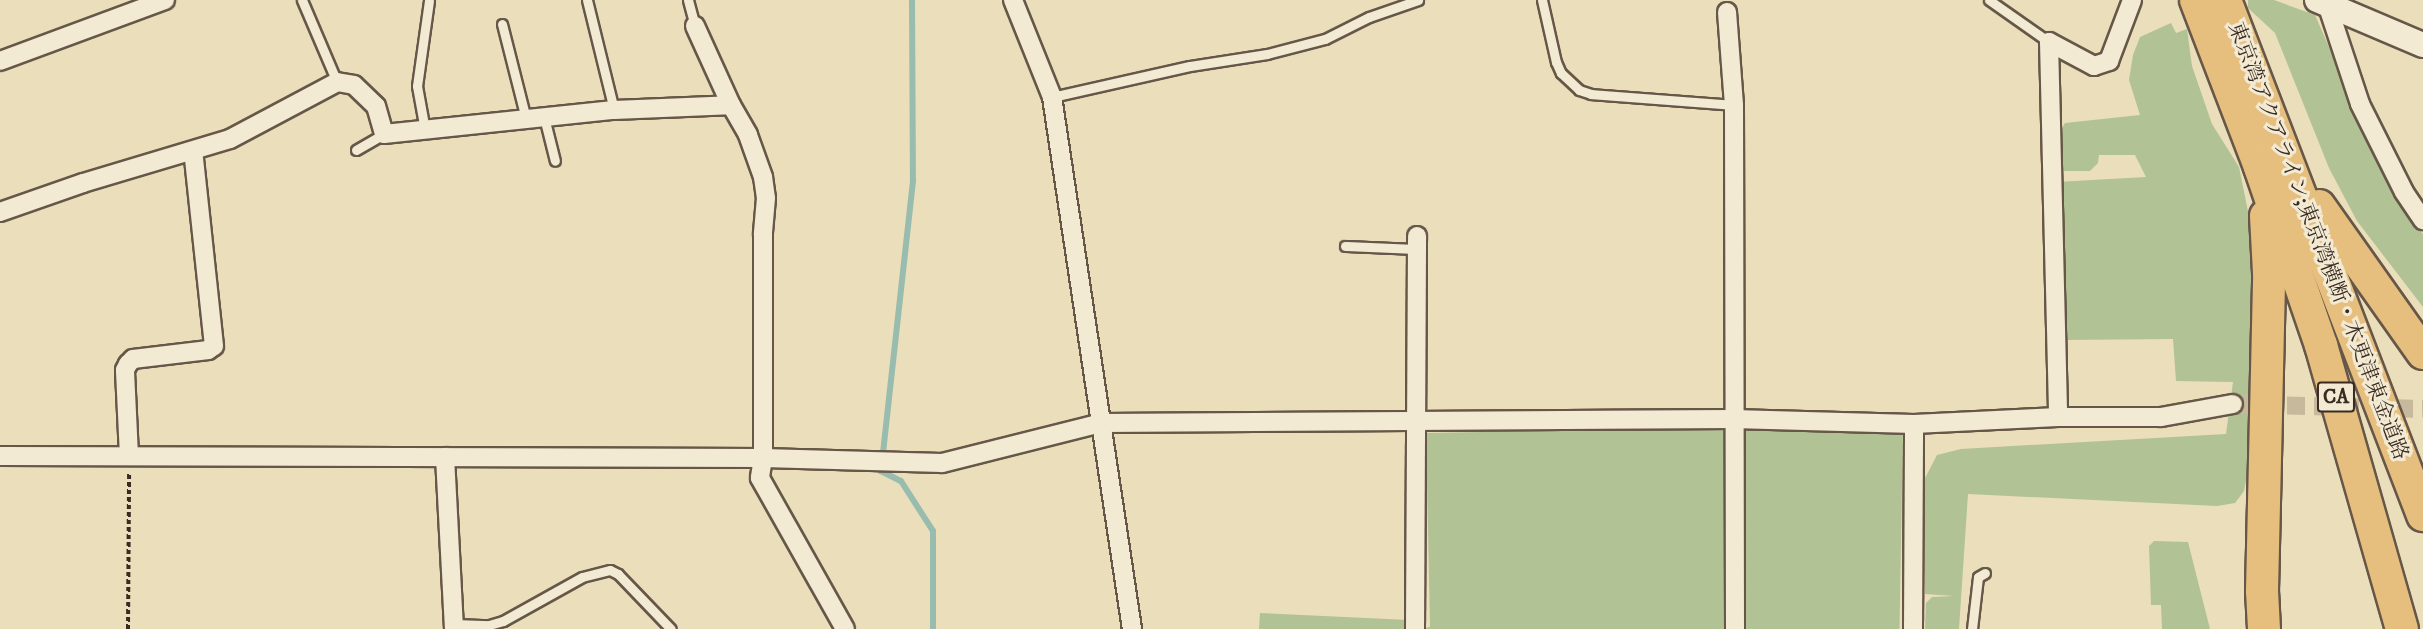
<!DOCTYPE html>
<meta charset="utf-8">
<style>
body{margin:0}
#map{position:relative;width:2423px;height:629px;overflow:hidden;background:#ebdebb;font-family:"IM FELL DW Pica","Noto Serif JP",serif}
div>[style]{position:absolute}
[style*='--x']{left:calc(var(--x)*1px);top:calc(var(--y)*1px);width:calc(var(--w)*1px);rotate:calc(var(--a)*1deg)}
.green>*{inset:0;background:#b1c295;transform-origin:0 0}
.stream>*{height:6px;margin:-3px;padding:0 3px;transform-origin:3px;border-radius:3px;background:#98bcae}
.street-tunnel>*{height:18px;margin-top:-9px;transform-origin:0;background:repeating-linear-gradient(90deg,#c7ba9c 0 18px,transparent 0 27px)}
.path>*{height:4px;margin-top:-2px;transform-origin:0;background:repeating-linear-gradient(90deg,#392a22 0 4.5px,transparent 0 7.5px)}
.roads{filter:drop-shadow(2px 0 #665748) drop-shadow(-2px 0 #665748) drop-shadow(0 2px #665748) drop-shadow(0 -2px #665748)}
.lane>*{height:9px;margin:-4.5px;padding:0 4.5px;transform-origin:4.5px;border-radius:4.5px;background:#f2ead3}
.street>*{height:18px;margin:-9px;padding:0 9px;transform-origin:9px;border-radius:9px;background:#f2ead3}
.secondary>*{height:24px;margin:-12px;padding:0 12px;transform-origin:12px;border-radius:12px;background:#f2ead3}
.highway>*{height:32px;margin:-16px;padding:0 16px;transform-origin:16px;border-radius:16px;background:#e6bf7e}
span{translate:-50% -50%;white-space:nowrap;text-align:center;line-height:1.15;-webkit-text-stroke:6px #f2ead3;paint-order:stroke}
.shield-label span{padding:2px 4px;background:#f2ead3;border:2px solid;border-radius:4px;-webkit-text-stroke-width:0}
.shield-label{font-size:20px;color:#392a22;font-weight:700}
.street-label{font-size:21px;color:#392a22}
</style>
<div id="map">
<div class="green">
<i style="clip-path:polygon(2248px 0,2274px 0,2315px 15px,2395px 198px,2423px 234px,2423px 307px,2357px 221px,2329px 168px,2275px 33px,2248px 8px)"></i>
<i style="clip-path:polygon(2171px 23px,2176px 33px,2187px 29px,2192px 66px,2212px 124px,2239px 167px,2253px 236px,2248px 469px,2244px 491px,2235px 503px,2217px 506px,1968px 494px,1959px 629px,1925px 629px,1926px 603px,1932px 597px,1954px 596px,1925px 594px,1924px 480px,1937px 455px,1961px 449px,2226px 434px,2233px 382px,2176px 381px,2173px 339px,2061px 340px,2056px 182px,2146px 177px,2135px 155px,2099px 155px,2098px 163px,2090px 171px,2057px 171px,2056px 139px,2065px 123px,2140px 115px,2129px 80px,2133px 55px,2140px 37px)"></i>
<i style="left:1740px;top:426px;width:163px;height:203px;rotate:1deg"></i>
<i style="clip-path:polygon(1725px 428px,1725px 629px,1419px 629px,1430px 627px,1426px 433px)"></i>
<i style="clip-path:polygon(2154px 541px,2188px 542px,2210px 629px,2162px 629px,2161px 605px,2151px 605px,2149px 546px)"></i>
<i style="clip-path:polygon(1260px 613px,1409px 620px,1409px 629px,1259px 629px)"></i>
</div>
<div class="stream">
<i style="--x:912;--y:0;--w:181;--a:89.7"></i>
<i style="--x:913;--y:181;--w:292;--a:96.3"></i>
<i style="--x:881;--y:471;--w:22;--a:27"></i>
<i style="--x:901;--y:481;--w:59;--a:57.4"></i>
<i style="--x:933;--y:531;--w:98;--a:90"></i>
</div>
<div class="street-tunnel">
<i style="--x:2233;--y:404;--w:190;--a:1.5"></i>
</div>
<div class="path">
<i style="--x:128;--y:629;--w:157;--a:-89.6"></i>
</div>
<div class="roads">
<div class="lane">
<i style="--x:302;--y:0;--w:89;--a:66.9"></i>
<i style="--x:587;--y:0;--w:113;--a:76.2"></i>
<i style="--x:688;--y:0;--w:27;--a:75"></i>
<i style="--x:1542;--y:0;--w:64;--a:77.3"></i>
<i style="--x:1556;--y:62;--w:12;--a:66"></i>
<i style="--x:1561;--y:73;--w:25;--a:43"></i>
<i style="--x:1579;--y:90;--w:13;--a:18"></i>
<i style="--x:1591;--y:94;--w:143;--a:4.4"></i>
<i style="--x:1989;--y:0;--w:73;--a:35"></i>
<i style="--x:502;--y:24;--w:98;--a:75.8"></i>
<i style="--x:1052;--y:97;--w:141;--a:-12.7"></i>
<i style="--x:1190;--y:66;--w:78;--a:-8.9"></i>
<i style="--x:1267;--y:54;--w:60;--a:-14.5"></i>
<i style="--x:1325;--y:39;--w:49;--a:-26.6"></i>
<i style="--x:1369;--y:17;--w:52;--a:-19.1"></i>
<i style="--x:544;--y:117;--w:45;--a:76"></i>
<i style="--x:425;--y:130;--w:45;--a:-100.3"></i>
<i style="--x:417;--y:86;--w:86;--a:-82"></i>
<i style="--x:356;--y:150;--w:32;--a:-30"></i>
<i style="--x:1345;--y:246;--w:72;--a:2.4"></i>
<i style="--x:454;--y:624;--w:35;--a:2"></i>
<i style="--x:489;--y:625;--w:15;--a:-16"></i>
<i style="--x:503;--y:621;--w:90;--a:-29.1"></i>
<i style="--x:582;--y:577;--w:29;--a:-14"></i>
<i style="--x:610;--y:570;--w:9;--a:27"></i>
<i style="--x:618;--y:574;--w:76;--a:46.1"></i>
<i style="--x:1972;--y:629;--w:52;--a:-83.4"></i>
<i style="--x:1978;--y:577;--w:8;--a:-30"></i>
</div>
<div class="street">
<i style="--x:1013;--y:0;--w:105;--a:68.1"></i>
<i style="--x:1052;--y:97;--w:538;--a:81.45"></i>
<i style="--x:2327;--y:4;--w:105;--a:71.7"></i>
<i style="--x:2360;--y:104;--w:98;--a:63.4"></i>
<i style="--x:2404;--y:192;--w:34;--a:56"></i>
<i style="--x:1727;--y:12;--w:93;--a:85.7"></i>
<i style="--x:1734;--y:105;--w:524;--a:89.89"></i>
<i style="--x:695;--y:26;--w:87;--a:65.5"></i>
<i style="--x:731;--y:105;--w:34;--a:60"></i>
<i style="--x:748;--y:135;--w:45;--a:70.3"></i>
<i style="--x:763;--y:177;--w:21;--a:82"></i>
<i style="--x:766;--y:198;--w:37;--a:95"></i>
<i style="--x:763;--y:235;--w:223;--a:90"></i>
<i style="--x:763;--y:458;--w:20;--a:99"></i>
<i style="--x:760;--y:478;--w:173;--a:60.6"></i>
<i style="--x:2049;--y:42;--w:375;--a:88.6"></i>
<i style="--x:2049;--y:42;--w:51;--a:28.1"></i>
<i style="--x:2094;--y:66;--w:16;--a:-18"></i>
<i style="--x:2109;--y:61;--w:65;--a:-69.3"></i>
<i style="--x:0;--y:61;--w:176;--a:-20.3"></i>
<i style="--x:0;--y:212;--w:88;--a:-19.3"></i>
<i style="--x:83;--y:183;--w:153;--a:-16.7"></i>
<i style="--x:230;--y:139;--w:121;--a:-28"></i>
<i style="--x:337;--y:82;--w:17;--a:10"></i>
<i style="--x:354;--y:85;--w:30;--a:44"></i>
<i style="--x:376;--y:106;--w:29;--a:74"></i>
<i style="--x:384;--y:134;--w:231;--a:-6"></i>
<i style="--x:614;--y:110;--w:117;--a:-2.4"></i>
<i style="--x:0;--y:456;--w:763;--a:0.15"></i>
<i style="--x:763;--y:458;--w:179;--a:1.6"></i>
<i style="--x:942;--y:463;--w:164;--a:-14.1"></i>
<i style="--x:1101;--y:423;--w:632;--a:-0.36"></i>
<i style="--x:1733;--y:419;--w:181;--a:1.6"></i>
<i style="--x:1914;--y:424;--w:144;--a:-2.8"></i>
<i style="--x:2058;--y:417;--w:103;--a:0"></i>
<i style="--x:2161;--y:417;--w:73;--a:-10.2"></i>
<i style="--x:129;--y:456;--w:86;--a:-92.7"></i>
<i style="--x:125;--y:370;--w:7;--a:-63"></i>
<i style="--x:128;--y:364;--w:7;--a:-45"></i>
<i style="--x:133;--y:359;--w:76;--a:-6.8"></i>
<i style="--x:208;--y:350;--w:7;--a:-34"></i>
<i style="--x:214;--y:346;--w:196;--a:-96.1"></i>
<i style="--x:445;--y:457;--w:172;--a:87"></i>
<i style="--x:1415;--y:629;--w:393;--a:-89.7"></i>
<i style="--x:1913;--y:629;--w:205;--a:-89.7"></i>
</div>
<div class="secondary">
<i style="--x:2317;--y:0;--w:115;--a:23"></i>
</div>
<div class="highway">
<i style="--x:2196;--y:0;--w:179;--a:69"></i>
<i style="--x:2260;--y:167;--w:188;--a:71.1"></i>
<i style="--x:2321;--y:345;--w:295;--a:74.1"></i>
<i style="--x:2225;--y:0;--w:552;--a:68.97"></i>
<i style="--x:2319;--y:206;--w:180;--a:54.7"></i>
<i style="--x:2264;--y:629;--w:38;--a:-93"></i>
<i style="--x:2262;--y:591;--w:318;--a:-88.7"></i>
<i style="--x:2269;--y:273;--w:57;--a:-93"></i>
</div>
</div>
<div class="shield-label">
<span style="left:2336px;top:397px">CA</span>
</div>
<div class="street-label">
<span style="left:2318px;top:241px;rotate:69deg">東京湾アクアライン;東京湾横断・木更津東金道路</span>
</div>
</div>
